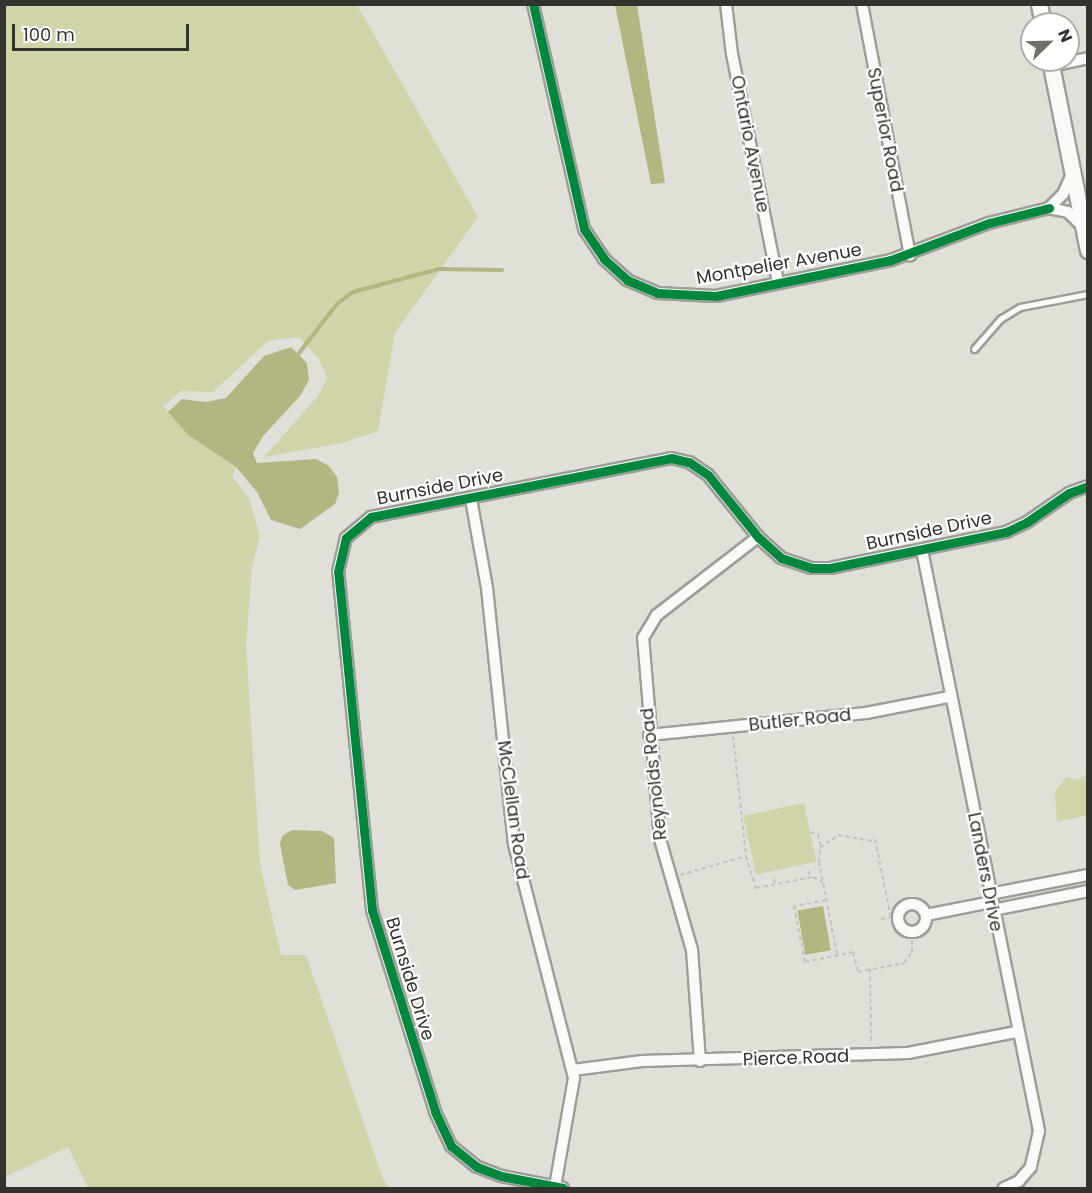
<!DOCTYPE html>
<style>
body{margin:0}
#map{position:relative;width:1092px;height:1193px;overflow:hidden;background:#e0e0d8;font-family:Poppins,sans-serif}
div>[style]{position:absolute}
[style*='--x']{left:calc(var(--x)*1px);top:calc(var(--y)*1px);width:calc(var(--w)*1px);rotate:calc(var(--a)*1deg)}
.green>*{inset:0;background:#d1d3a8;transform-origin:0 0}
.water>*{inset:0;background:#b4b681;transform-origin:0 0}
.stream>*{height:4px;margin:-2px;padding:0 2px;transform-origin:2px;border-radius:2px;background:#b4b681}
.path>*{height:2px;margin-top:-1px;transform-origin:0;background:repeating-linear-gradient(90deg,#c2c2c0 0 4.5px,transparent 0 7.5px)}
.roads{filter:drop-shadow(2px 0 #9e9e98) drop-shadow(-2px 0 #9e9e98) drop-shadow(0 2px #9e9e98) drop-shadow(0 -2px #9e9e98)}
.lane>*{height:5px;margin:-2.5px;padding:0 2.5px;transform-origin:2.5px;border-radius:2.5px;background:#fafaf9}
.street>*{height:10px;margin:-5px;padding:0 5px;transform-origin:5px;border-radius:5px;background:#fafaf9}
.street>.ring{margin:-5px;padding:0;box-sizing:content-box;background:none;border:10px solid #fafaf9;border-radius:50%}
.secondary>*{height:15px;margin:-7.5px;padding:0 7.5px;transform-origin:7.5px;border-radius:7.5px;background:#fafaf9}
.cycleway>*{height:9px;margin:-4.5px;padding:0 4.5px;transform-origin:4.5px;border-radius:4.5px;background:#00873e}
span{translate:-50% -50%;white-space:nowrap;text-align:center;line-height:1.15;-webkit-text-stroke:4.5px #fff;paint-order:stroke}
.street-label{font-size:18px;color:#33332d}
.frame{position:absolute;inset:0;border:6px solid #33332d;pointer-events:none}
.north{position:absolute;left:1020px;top:12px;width:60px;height:60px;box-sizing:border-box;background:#fff;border:2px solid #adadab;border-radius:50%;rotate:67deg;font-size:16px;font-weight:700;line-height:24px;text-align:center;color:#33332d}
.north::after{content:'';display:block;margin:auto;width:21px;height:27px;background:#707069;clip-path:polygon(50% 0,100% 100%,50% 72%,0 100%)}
.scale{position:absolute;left:12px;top:24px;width:177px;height:27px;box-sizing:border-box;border:3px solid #33332d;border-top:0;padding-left:8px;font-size:18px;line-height:21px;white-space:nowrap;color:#33332d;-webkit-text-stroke:4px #fff;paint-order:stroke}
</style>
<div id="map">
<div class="green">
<i style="clip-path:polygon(5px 5px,357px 5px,478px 217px,395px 333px,378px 431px,342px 443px,264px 457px,318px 396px,327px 378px,319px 359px,299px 337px,268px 341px,213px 392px,181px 391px,163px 406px,188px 435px,236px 467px,232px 477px,249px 498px,260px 536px,252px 567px,246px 646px,260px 864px,281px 955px,306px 955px,383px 1179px,390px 1188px,88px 1188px,68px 1147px,5px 1177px)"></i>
<i style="clip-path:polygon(1087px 774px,1087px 815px,1057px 822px,1055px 792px,1066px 777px,1077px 780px)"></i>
<i style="left:804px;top:803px;width:60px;height:62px;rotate:78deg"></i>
</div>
<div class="water">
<i style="clip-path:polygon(615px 5px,637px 5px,665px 183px,651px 184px)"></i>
<i style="clip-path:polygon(291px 347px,307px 363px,309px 380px,300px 396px,263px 436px,253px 453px,257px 463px,316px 459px,329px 466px,337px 477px,339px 493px,335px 504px,300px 529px,271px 520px,257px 492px,236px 467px,188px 435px,168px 412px,182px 399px,205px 402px,226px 398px,264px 356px)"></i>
<i style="clip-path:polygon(292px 830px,322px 831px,334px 838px,336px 883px,295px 890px,288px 885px,280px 844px,282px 836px)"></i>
<i style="left:823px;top:906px;width:45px;height:26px;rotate:80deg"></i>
</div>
<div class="stream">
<i style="--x:299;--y:353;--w:62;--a:-52.2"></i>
<i style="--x:337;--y:304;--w:20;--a:-37"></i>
<i style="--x:353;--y:292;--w:89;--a:-15"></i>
<i style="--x:439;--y:269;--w:63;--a:0.9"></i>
</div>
<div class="path">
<i style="--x:733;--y:736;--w:121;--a:83.8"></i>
<i style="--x:746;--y:856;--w:34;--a:73"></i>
<i style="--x:756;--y:888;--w:58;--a:-10.9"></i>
<i style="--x:813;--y:877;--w:11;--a:27"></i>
<i style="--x:810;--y:832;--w:8;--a:14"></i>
<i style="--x:818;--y:834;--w:13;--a:77"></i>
<i style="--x:875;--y:839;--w:81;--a:78.6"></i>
<i style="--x:809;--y:871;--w:7;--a:82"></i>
<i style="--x:680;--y:875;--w:69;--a:-16.1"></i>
<i style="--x:774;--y:879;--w:6;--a:81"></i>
<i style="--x:826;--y:900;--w:33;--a:169"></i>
<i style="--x:794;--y:906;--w:57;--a:78.9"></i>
<i style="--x:805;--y:962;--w:49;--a:-11.8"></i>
<i style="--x:853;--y:952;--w:21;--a:76"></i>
<i style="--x:858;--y:972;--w:47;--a:-11.1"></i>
<i style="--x:904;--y:963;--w:14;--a:-54"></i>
<i style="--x:912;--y:952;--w:20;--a:-90"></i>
<i style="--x:881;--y:919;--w:17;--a:-10"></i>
<i style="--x:837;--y:954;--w:94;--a:-101.1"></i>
<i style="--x:819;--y:862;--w:14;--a:-86"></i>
<i style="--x:820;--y:848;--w:22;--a:-36"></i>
<i style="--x:838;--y:835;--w:39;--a:10"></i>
<i style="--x:870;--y:969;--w:75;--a:89.2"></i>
</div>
<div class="roads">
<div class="lane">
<i style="--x:974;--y:349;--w:40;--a:-49"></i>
<i style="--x:1000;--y:319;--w:23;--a:-31"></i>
<i style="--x:1020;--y:307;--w:69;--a:-10.8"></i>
</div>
<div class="street">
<i style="--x:533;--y:4;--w:231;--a:77.2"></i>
<i style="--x:584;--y:229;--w:36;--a:56"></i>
<i style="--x:604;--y:259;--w:31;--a:42"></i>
<i style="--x:627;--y:280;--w:33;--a:23"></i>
<i style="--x:657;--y:293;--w:59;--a:2.9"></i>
<i style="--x:716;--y:296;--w:179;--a:-11.6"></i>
<i style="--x:891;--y:260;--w:105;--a:-20.7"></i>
<i style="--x:989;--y:223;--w:62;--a:-14"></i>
<i style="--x:726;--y:4;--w:50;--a:83.2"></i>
<i style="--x:732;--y:54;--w:233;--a:78.6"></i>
<i style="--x:862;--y:4;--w:256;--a:79.2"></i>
<i style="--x:1051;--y:66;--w:38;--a:-12"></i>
<i style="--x:1072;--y:174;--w:22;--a:114"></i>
<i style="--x:1063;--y:194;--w:20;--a:135"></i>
<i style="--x:1049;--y:208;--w:19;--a:12"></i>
<i style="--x:1068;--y:212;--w:18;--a:45"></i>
<i style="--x:471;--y:499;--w:90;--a:79.8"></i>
<i style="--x:487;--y:588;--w:257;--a:84"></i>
<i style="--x:514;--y:844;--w:242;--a:75.6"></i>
<i style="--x:574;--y:1078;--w:111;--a:99.9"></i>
<i style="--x:922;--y:550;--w:593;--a:78.61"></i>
<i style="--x:1039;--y:1131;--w:37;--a:103"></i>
<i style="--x:1031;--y:1167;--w:18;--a:131"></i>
<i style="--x:1019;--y:1181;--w:17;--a:155"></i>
<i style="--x:649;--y:735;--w:218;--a:-5.8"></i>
<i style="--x:866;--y:713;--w:85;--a:-10.9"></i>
<i style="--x:990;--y:894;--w:100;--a:-11"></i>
<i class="ring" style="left:898px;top:904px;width:18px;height:18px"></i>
<i style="--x:993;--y:910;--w:97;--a:-11.3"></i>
<i style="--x:926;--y:915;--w:66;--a:-11.3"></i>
<i style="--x:700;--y:1061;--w:111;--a:-94.1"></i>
<i style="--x:692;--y:950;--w:116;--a:-106.1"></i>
<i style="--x:660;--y:839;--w:202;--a:-94.8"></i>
<i style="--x:643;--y:638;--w:27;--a:-59"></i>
<i style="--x:657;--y:615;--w:128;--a:-37.7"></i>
<i style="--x:573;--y:1070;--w:70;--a:-7.4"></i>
<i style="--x:642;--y:1061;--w:266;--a:-1.7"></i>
<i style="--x:908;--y:1053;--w:110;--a:-11"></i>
<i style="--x:563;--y:1188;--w:63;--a:-169"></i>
<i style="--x:501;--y:1176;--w:26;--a:-159"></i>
<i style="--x:477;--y:1167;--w:33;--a:-141"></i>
<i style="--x:451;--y:1146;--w:38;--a:-115"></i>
<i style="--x:435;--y:1111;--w:211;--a:-107.4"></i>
<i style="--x:372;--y:910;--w:340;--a:-95.7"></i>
<i style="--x:338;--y:572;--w:35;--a:-77"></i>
<i style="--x:346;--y:538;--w:33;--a:-40"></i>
<i style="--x:371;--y:517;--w:306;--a:-11.1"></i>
<i style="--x:671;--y:458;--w:18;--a:13"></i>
<i style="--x:689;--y:462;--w:23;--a:34"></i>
<i style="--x:708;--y:475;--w:80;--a:51.1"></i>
<i style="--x:758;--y:537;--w:31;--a:42"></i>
<i style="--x:781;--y:558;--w:32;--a:18"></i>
<i style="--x:811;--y:568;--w:19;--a:0"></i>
<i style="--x:830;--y:568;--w:180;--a:-11.6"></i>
<i style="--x:1006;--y:532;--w:23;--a:-25"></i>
<i style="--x:1027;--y:522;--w:51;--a:-34.6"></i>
<i style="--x:1069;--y:493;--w:20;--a:-20"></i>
</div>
<div class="secondary">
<i style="--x:1039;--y:4;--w:20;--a:79"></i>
<i style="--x:1050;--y:60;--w:194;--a:78.7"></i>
</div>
</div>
<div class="cycleway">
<i style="--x:533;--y:4;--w:231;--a:77.2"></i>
<i style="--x:584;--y:229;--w:36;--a:56"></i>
<i style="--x:604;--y:259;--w:31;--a:42"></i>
<i style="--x:627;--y:280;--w:33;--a:23"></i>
<i style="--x:657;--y:293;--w:59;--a:2.9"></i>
<i style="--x:716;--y:296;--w:179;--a:-11.6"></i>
<i style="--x:891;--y:260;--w:105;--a:-20.7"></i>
<i style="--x:989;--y:223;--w:62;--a:-14"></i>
<i style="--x:563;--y:1188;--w:63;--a:-169"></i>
<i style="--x:501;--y:1176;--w:26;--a:-159"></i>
<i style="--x:477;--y:1167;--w:33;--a:-141"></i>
<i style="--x:451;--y:1146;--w:38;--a:-115"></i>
<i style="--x:435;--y:1111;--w:211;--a:-107.4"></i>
<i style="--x:372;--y:910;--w:340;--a:-95.7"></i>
<i style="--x:338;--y:572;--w:35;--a:-77"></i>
<i style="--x:346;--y:538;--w:33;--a:-40"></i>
<i style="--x:371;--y:517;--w:306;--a:-11.1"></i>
<i style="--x:671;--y:458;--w:18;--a:13"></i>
<i style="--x:689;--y:462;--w:23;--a:34"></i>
<i style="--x:708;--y:475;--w:80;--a:51.1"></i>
<i style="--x:758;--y:537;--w:31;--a:42"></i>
<i style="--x:781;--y:558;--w:32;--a:18"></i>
<i style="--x:811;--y:568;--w:19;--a:0"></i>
<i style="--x:830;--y:568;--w:180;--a:-11.6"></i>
<i style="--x:1006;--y:532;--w:23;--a:-25"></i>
<i style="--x:1027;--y:522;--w:51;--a:-34.6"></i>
<i style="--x:1069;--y:493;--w:20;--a:-20"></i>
</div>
<div class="street-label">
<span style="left:885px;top:130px;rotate:79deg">Superior Road</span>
<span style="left:750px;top:144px;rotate:79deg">Ontario Avenue</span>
<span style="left:779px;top:264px;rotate:-10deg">Montpelier Avenue</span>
<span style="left:440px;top:487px;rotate:-11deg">Burnside Drive</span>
<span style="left:929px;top:531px;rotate:-12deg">Burnside Drive</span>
<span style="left:800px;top:720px;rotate:-6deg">Butler Road</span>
<span style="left:654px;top:774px;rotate:-96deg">Reynolds Road</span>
<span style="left:513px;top:810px;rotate:82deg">McClellan Road</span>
<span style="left:985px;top:872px;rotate:79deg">Landers Drive</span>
<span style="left:410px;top:979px;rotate:73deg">Burnside Drive</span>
<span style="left:796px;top:1058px;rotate:-2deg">Pierce Road</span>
</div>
<div class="frame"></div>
<div class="north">N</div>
<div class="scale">100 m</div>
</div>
